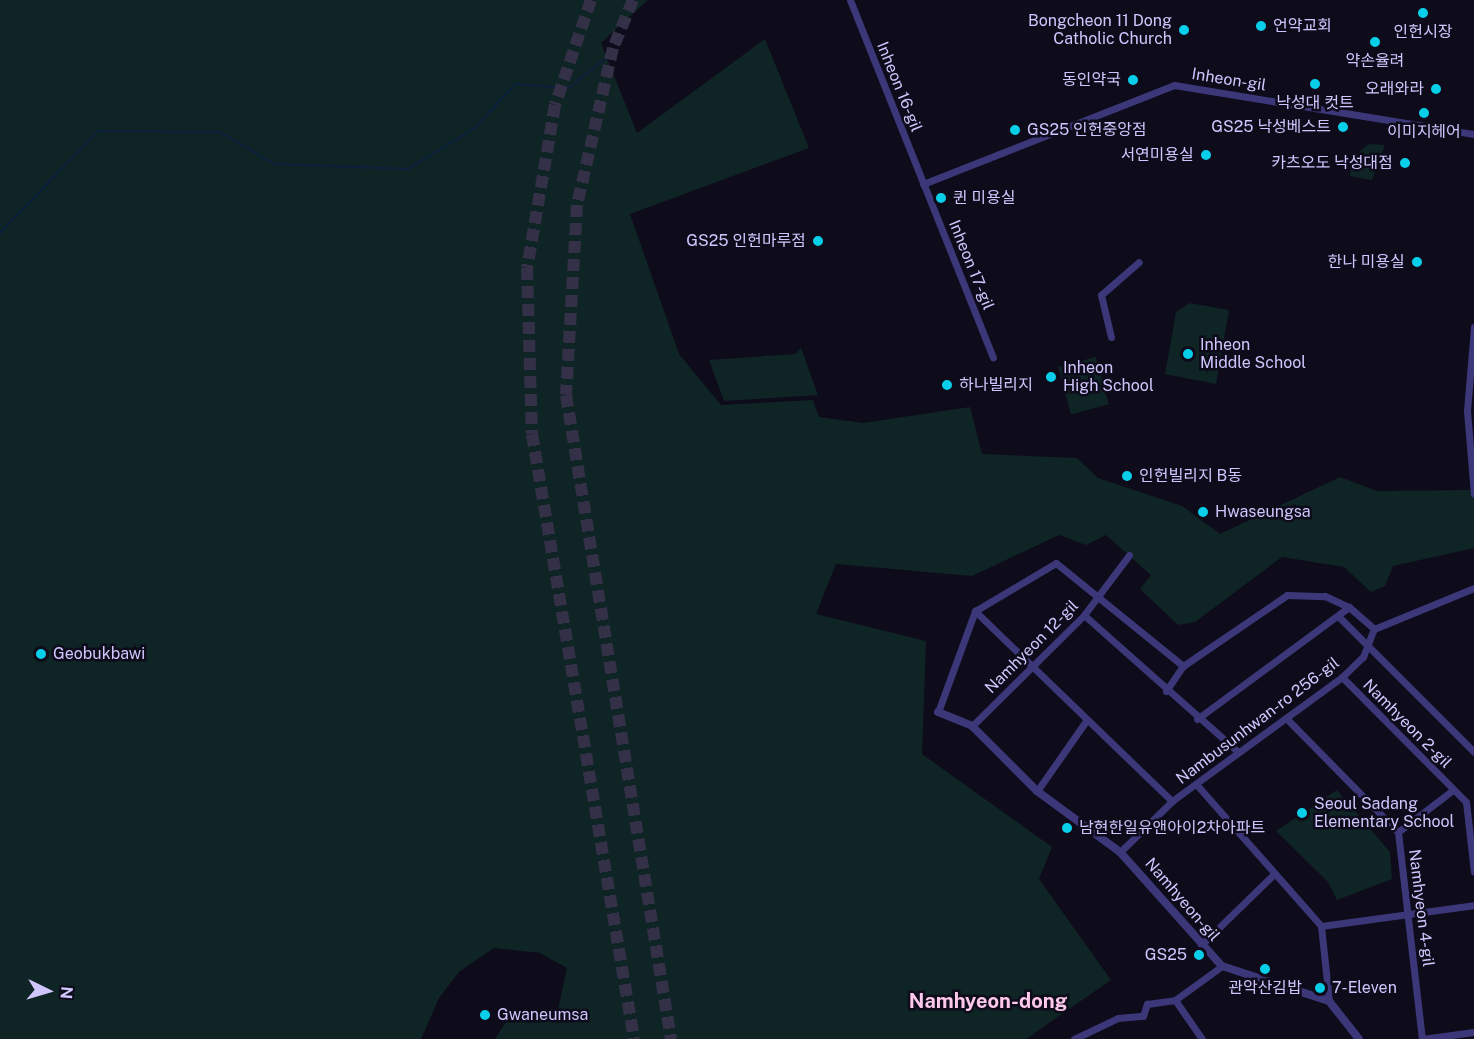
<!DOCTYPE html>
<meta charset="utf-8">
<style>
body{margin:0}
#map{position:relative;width:1474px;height:1039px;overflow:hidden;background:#0e0b1b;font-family:"Public Sans","Noto Sans KR",sans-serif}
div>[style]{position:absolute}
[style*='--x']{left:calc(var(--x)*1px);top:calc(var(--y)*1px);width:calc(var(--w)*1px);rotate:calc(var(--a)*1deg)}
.green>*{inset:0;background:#0f2424;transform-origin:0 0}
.stream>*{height:2px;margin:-1px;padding:0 1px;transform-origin:1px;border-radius:1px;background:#0c1f3d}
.trunk-tunnel>*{height:12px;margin-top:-6px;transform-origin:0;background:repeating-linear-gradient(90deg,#343048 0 12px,transparent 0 18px)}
.minor>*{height:7px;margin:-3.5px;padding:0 3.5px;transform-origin:3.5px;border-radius:3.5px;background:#3b3778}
.tertiary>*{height:8px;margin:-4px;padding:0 4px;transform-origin:4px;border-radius:4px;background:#3b3778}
.dots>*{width:16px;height:16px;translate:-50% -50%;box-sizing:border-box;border:3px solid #0e0b1b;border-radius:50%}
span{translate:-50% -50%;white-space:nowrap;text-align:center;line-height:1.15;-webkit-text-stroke:5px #0e0b1b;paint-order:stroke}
.poi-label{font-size:16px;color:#cec6fd}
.right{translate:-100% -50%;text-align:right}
.left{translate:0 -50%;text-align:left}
.street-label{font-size:16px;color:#cec6fd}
.quarter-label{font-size:20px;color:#fdc8e9;font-weight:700}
.north{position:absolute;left:18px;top:961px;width:60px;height:60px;-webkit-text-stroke:4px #0e0b1b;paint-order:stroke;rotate:95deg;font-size:16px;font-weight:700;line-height:24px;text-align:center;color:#cec6fd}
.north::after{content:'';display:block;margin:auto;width:21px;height:27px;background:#cec6fd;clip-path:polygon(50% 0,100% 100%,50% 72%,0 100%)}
</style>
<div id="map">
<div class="green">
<i style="clip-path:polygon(0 0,648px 0,601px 43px,637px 133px,765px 39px,809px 148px,630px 214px,679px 354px,721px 405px,813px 400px,819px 417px,863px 423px,970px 407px,982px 454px,1077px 458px,1098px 478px,1182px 506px,1220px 534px,1340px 477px,1377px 491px,1474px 490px,1474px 548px,1393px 566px,1385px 586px,1371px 592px,1344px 567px,1282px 557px,1195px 622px,1178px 625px,1140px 589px,1151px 575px,1106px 535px,1086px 545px,1059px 535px,972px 576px,836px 564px,816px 614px,926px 641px,922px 754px,1052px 847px,1039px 879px,1111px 980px,1026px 1039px,495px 1039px,514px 1010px,557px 1014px,567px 968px,540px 953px,494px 948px,459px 972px,439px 998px,421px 1039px,0 1039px)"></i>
<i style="clip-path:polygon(1369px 144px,1385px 145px,1372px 180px,1350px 176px,1351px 165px,1346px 163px)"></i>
<i style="clip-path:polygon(1190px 303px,1229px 310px,1216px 384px,1165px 374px,1176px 312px)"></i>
<i style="clip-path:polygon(801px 348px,818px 395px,724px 401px,709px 360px,795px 354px)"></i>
<i style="left:1096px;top:357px;width:49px;height:39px;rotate:75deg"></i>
<i style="clip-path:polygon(1337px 790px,1390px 852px,1392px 879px,1337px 900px,1328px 882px,1276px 831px)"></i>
</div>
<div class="stream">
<i style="--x:0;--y:233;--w:141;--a:-46.1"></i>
<i style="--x:98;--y:131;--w:122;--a:0.5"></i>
<i style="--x:220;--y:132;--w:63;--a:30.7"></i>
<i style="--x:274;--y:164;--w:134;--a:2.1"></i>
<i style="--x:408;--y:169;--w:79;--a:-31.5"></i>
<i style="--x:475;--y:128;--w:59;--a:-47.7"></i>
<i style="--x:515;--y:84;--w:54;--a:4.2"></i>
<i style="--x:569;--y:88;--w:49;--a:-39.2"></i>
</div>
<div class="trunk-tunnel">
<i style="--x:591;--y:0;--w:111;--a:108.9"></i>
<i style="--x:555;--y:105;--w:165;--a:99.7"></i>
<i style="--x:527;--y:268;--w:166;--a:88.3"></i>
<i style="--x:532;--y:434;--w:614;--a:80.43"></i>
<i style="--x:633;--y:0;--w:52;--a:112.6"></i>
<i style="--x:613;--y:48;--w:161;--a:102.9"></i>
<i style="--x:577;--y:205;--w:190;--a:93.3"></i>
<i style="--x:566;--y:395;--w:653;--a:80.74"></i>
</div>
<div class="minor">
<i style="--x:850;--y:0;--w:385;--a:68.2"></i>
<i style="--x:923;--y:184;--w:270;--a:-21.5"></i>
<i style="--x:1174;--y:85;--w:304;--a:9.3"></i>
<i style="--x:1474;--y:327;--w:84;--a:94.8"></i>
<i style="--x:1467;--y:411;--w:83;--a:85.2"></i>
<i style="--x:1111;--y:337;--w:43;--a:-103.4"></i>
<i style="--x:1101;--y:295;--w:50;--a:-41"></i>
<i style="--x:975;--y:611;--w:274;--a:44"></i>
<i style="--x:1084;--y:615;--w:205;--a:41.6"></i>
<i style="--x:1339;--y:617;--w:191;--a:45"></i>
<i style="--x:1342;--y:677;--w:176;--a:45.2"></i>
<i style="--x:1466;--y:802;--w:70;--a:83.5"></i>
<i style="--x:1166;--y:691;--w:30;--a:-56"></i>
<i style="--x:938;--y:712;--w:108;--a:-69.9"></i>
<i style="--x:975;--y:611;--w:94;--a:-30.7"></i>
<i style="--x:1056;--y:563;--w:164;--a:39"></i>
<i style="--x:1183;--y:666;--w:126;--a:-34.3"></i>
<i style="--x:1287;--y:595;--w:38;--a:2"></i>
<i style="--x:1325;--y:596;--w:26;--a:25"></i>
<i style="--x:1349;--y:607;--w:33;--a:41"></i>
<i style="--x:1286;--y:718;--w:160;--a:45.5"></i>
<i style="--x:1398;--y:832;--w:208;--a:83.4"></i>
<i style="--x:1197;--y:719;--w:189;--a:-36.4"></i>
<i style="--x:972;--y:726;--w:158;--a:-44.7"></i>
<i style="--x:1084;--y:615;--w:75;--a:-53.1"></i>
<i style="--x:1196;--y:784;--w:189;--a:48.6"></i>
<i style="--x:1321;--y:926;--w:75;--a:83.9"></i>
<i style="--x:1037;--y:791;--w:85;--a:-55"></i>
<i style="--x:1398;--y:832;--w:69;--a:-37.4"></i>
<i style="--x:1120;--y:852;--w:73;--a:-44.4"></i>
<i style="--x:1172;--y:801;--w:210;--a:-36.1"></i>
<i style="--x:1342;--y:677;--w:29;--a:-44"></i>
<i style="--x:1363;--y:657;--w:30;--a:-69"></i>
<i style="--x:1374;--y:629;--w:108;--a:-22.3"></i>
<i style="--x:1321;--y:926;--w:154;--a:-7.8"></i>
<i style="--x:1201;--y:945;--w:102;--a:-44.2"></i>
<i style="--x:1074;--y:1039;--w:49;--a:-25.5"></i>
<i style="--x:1118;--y:1018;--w:25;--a:-5"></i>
<i style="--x:1143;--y:1016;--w:13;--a:-72"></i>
<i style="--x:1147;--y:1004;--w:28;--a:-8"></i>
<i style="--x:1202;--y:1039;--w:47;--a:-124.7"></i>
<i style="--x:1175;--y:1000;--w:58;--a:-35.9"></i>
<i style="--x:1422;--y:1039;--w:52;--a:-7.7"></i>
</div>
<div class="tertiary">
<i style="--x:938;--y:712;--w:37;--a:22"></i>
<i style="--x:972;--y:726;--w:92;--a:45"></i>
<i style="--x:1037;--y:791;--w:103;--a:36.3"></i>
<i style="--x:1120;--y:852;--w:153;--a:48.2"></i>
<i style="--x:1222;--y:966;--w:113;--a:18.1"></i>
<i style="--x:1329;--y:1001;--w:48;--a:51.7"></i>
</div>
<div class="dots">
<i style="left:1423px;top:13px;background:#07cfe9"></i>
<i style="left:1261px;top:26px;background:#07cfe9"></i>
<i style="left:1184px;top:30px;background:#07cfe9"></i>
<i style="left:1375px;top:42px;background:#07cfe9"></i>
<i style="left:1133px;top:80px;background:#07cfe9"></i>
<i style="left:1315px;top:84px;background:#07cfe9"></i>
<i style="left:1436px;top:89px;background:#07cfe9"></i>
<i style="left:1424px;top:113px;background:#07cfe9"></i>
<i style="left:1343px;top:127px;background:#07cfe9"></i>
<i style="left:1015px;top:130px;background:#07cfe9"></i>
<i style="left:1206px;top:155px;background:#07cfe9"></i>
<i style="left:1405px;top:163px;background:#07cfe9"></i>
<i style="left:941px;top:198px;background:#07cfe9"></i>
<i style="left:818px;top:241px;background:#07cfe9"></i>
<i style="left:1417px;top:262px;background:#07cfe9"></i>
<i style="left:1188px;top:354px;background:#07cfe9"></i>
<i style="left:1051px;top:377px;background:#07cfe9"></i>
<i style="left:947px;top:385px;background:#07cfe9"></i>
<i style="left:1127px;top:476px;background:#07cfe9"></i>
<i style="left:1203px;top:512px;background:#07cfe9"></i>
<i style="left:41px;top:654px;background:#07cfe9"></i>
<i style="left:1302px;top:813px;background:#07cfe9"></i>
<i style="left:1067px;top:828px;background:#07cfe9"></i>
<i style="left:1199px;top:955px;background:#07cfe9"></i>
<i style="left:1265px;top:969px;background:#07cfe9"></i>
<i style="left:1320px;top:988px;background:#07cfe9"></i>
<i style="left:485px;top:1015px;background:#07cfe9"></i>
</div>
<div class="poi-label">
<span class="right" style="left:1172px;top:30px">Bongcheon 11 Dong<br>Catholic Church</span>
<span class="left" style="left:1273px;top:26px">언약교회</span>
<span style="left:1423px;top:32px">인헌시장</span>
<span style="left:1375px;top:61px">약손율려</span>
<span class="right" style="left:1121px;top:80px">동인약국</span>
<span class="right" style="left:1424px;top:89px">오래와라</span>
<span style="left:1315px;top:103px">낙성대 컷트</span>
<span class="right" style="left:1331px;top:127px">GS25 낙성베스트</span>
<span class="left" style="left:1027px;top:130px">GS25 인헌중앙점</span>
<span style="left:1424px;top:132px">이미지헤어</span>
<span class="right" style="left:1194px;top:155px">서연미용실</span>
<span class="right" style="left:1393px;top:163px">카츠오도 낙성대점</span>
<span class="left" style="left:953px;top:198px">퀸 미용실</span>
<span class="right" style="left:806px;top:241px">GS25 인헌마루점</span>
<span class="right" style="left:1405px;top:262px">한나 미용실</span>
<span class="left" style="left:1200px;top:354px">Inheon<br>Middle School</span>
<span class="left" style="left:1063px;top:377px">Inheon<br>High School</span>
<span class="left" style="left:959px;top:385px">하나빌리지</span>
<span class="left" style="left:1139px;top:476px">인헌빌리지 B동</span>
<span class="left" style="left:1215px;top:512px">Hwaseungsa</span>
<span class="left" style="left:53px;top:654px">Geobukbawi</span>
<span class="left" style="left:1314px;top:813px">Seoul Sadang<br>Elementary School</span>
<span class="left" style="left:1079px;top:828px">남현한일유앤아이2차아파트</span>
<span class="right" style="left:1187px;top:955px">GS25</span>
<span style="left:1265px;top:988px">관악산김밥</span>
<span class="left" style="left:1332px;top:988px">7-Eleven</span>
<span class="left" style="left:497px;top:1015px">Gwaneumsa</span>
</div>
<div class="street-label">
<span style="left:1229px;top:80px;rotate:9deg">Inheon-gil</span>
<span style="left:899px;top:87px;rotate:68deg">Inheon 16-gil</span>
<span style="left:971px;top:265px;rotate:68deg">Inheon 17-gil</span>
<span style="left:1032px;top:647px;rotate:-45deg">Namhyeon 12-gil</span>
<span style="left:1258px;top:721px;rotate:-37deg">Nambusunhwan-ro 256-gil</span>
<span style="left:1407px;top:724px;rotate:45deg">Namhyeon 2-gil</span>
<span style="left:1182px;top:900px;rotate:49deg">Namhyeon-gil</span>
<span style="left:1421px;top:908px;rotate:83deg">Namhyeon 4-gil</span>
</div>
<div class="quarter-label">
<span style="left:988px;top:1001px">Namhyeon-dong</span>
</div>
<div class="north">N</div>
</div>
